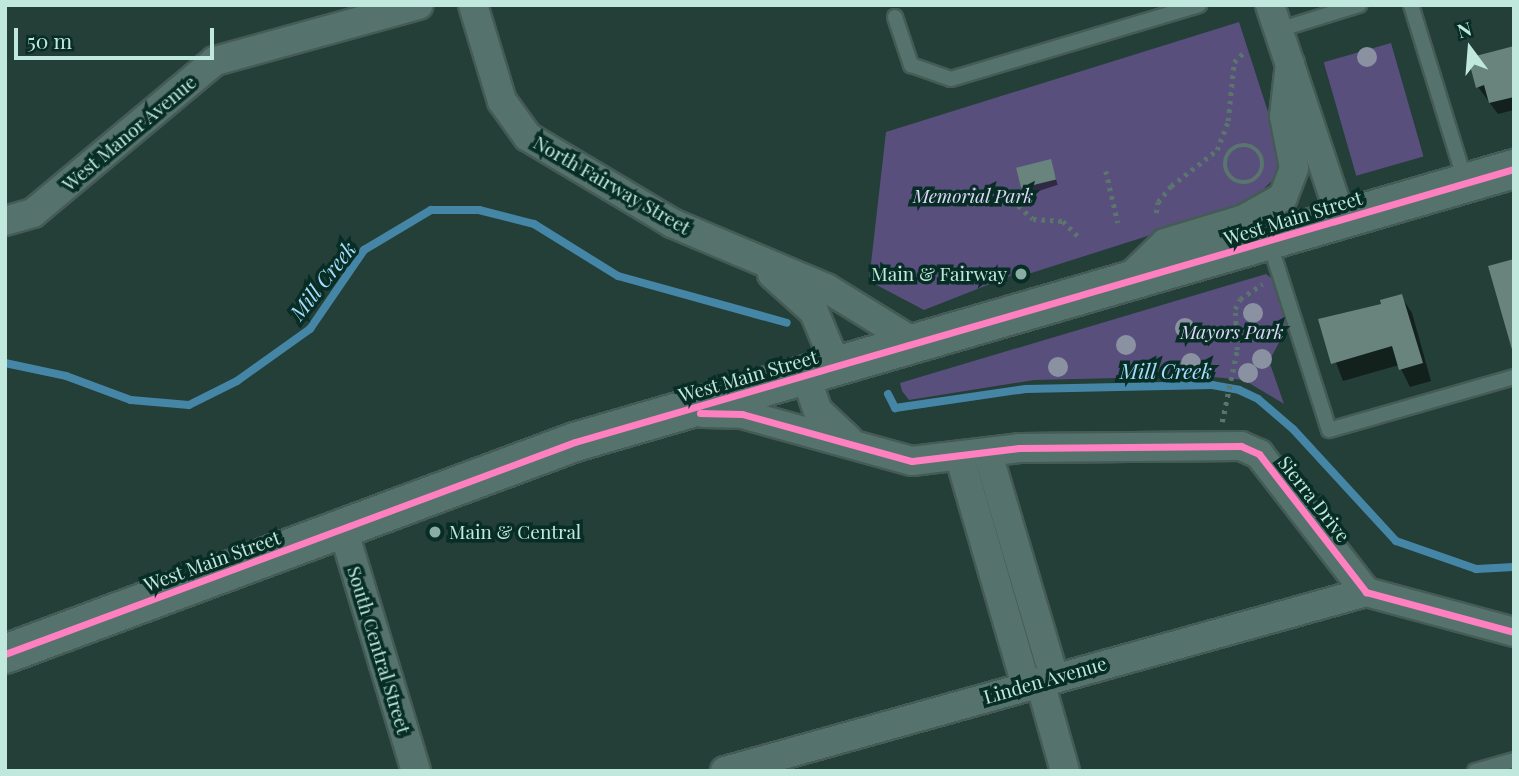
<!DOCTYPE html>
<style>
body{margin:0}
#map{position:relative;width:1519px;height:776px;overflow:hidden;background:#243e38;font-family:"Playfair Display",serif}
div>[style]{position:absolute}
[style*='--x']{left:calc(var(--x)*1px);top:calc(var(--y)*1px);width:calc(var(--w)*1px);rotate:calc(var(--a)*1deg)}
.green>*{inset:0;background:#584f7d;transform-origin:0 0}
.shadow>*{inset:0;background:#0007;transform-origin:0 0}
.stream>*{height:8px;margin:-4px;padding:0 4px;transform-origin:4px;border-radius:4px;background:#4586a7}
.building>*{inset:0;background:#68847d;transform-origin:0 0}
.path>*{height:4.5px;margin-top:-2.25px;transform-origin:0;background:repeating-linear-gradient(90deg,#5a746e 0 3.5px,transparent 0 8.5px)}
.path>.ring{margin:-2.25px;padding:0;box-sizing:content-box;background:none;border:4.5px solid #5a746e;border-radius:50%}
.roads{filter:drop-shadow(2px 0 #455b55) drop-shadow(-2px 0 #455b55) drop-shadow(0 2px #455b55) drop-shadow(0 -2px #455b55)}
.lane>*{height:14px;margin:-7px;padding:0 7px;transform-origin:7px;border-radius:7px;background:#55736c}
.street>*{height:28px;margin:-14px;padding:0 14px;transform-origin:14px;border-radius:14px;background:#55736c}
.secondary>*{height:38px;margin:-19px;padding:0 19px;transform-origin:19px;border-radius:19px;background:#55736c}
.cycleway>*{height:7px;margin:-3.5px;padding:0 3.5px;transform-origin:3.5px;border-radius:3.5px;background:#ff80c0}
.trees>*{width:20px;height:20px;margin:-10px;border-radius:50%;background:#8a92a2}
.dots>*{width:19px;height:19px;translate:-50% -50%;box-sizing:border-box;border:4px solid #072d25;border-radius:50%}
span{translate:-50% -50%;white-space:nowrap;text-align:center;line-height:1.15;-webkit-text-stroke:7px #072d25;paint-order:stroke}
.street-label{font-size:19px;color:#c0e8dc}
.park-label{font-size:19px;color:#ddd7f9;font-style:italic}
.poi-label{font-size:19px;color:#c0e8dc}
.right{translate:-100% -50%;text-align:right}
.left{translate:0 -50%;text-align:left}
.water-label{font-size:21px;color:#a6ddfd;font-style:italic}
.frame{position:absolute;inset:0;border:7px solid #c0e8dc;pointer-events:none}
.north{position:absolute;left:1435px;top:14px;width:70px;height:70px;-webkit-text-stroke:5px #072d25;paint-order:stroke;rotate:344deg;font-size:19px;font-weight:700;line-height:28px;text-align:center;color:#c0e8dc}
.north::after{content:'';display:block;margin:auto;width:24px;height:32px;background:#c0e8dc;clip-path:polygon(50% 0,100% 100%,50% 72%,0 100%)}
.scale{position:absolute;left:14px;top:28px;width:200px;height:32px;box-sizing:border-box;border:4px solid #c0e8dc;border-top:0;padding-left:9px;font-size:21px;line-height:24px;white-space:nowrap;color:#c0e8dc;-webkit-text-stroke:5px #072d25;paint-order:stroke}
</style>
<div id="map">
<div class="green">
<i style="clip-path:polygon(1239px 22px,1280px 149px,1276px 177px,1248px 204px,1025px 275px,1023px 271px,924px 310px,869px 281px,886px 132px)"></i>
<i style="left:1391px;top:43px;width:118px;height:70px;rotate:74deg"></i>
<i style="clip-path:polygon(1266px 274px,1274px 280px,1287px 328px,1269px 361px,1284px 404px,1244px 380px,1202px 376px,1034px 380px,909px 400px,902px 391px,900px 383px)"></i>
</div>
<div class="shadow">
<i style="clip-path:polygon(1514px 48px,1514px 110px,1498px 114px,1478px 87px)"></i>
<i style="left:1050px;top:161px;width:25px;height:32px;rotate:72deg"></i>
<i style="clip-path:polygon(1401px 296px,1412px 313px,1431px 381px,1410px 387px,1399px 365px,1343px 381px,1320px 320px,1384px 306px)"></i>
</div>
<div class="stream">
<i style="--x:5;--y:363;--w:62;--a:12"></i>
<i style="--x:66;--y:376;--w:69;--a:20.3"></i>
<i style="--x:131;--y:400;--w:58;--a:4.9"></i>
<i style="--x:189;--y:405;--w:54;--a:-26.6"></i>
<i style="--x:237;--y:381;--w:90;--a:-35.5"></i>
<i style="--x:310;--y:329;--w:96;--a:-55.6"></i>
<i style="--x:364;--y:250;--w:78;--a:-30.8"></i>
<i style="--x:431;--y:210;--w:48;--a:0"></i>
<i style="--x:479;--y:210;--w:57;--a:14.3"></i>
<i style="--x:534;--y:224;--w:99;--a:31.8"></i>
<i style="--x:618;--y:276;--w:175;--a:15.5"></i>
<i style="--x:888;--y:394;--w:16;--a:63"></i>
<i style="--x:895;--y:408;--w:132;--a:-8.3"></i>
<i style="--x:1026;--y:389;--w:186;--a:-1.2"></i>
<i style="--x:1212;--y:385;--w:27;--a:10"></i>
<i style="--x:1239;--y:390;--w:21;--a:25"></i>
<i style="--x:1258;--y:399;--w:46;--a:40.6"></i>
<i style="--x:1293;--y:429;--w:152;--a:47.4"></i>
<i style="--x:1396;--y:541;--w:85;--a:19.3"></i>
<i style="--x:1476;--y:569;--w:38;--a:-3"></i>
</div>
<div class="building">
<i style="clip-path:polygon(1514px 46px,1514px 97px,1489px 103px,1484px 85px,1476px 88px,1468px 58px)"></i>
<i style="left:1051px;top:159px;width:21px;height:36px;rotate:76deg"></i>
<i style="clip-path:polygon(1514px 259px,1514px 353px,1513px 353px,1488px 266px)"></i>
<i style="clip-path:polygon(1402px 294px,1423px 363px,1399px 370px,1392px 346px,1331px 364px,1318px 319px,1381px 304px,1380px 300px)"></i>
</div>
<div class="path">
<i class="ring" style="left:1225px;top:145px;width:33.5px;height:33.5px"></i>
<i style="--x:1106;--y:171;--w:53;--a:77"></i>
<i style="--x:1012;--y:200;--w:28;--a:42"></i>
<i style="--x:1033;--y:219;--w:30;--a:4"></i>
<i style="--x:1063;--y:221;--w:23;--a:45"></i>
<i style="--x:1156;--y:213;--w:11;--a:-80"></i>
<i style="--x:1158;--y:202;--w:21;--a:-51"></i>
<i style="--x:1171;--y:186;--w:58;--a:-38"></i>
<i style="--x:1217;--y:150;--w:31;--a:-69"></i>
<i style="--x:1228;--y:121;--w:59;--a:-84.2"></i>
<i style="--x:1234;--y:62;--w:16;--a:-45"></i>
<i style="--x:1222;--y:422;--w:74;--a:-78.2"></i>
<i style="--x:1237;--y:350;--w:41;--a:-92.8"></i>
<i style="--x:1235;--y:309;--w:11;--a:-63"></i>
<i style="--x:1240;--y:299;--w:27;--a:-34"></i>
</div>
<div class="roads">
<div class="lane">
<i style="--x:1411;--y:5;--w:184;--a:72.9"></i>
<i style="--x:895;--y:17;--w:51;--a:71.6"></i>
<i style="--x:911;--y:65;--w:42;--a:19.3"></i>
<i style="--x:951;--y:79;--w:259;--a:-16.6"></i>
<i style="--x:1278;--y:30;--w:85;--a:-17.2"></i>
<i style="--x:1269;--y:241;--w:198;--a:72.4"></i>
<i style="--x:1329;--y:430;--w:192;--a:-16"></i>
<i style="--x:1475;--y:771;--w:41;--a:-15.8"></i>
</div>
<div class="street">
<i style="--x:473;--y:5;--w:100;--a:73.2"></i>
<i style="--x:502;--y:101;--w:44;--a:54.2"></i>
<i style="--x:528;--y:137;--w:168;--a:30.8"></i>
<i style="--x:672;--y:223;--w:167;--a:22.9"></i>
<i style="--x:826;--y:288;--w:107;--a:31.6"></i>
<i style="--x:1270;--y:5;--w:225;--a:71.6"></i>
<i style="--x:5;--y:221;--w:29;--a:-16"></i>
<i style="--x:33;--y:213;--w:237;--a:-39.9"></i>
<i style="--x:215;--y:61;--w:211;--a:-15.4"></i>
<i style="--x:772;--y:274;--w:57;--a:42.1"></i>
<i style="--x:814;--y:312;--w:60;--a:67.3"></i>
<i style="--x:1127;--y:280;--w:53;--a:-44.2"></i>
<i style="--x:1165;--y:243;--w:83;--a:-16.9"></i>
<i style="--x:1244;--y:219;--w:45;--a:-29.4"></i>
<i style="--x:1283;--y:197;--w:31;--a:-69"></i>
<i style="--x:1294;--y:168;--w:53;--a:-100.9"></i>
<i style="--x:1284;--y:116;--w:53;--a:-83.5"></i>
<i style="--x:806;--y:377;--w:36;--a:71"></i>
<i style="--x:818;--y:411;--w:41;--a:43"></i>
<i style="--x:703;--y:413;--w:39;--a:1"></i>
<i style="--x:742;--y:414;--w:176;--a:15.5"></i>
<i style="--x:912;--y:461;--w:108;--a:-6.9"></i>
<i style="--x:1019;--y:448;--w:222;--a:-0.5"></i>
<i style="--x:1241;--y:446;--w:20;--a:24"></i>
<i style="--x:1259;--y:454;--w:175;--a:52.2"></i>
<i style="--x:1366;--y:592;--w:153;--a:15.1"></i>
<i style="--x:988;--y:454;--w:233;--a:73.5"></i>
<i style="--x:960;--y:458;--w:236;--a:73.8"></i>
<i style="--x:343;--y:529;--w:253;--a:73.2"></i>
<i style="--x:1040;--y:682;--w:92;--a:74.3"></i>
<i style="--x:725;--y:771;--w:666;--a:-15.6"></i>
</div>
<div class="secondary">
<i style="--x:5;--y:654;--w:608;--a:-20.4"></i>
<i style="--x:575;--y:442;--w:978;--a:-16.21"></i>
</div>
</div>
<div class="cycleway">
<i style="--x:700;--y:413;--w:42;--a:1.4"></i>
<i style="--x:742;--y:414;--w:176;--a:15.5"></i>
<i style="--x:912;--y:461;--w:108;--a:-6.9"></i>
<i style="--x:1019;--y:448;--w:222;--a:-0.5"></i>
<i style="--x:1241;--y:446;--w:20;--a:24"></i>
<i style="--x:1259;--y:454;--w:175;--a:52.2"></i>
<i style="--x:1366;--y:592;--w:153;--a:15.1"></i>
<i style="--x:5;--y:654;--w:608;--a:-20.4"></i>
<i style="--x:575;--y:442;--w:978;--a:-16.21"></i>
</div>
<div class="trees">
<i style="left:1367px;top:57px"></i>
<i style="left:1253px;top:313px"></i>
<i style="left:1185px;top:328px"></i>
<i style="left:1126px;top:345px"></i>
<i style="left:1262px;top:359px"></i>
<i style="left:1191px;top:363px"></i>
<i style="left:1058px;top:367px"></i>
<i style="left:1248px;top:373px"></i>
</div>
<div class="dots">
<i style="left:1021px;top:274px;background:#89aca3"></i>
<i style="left:435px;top:532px;background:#89aca3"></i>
</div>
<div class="street-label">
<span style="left:129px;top:133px;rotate:-40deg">West Manor Avenue</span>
<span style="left:612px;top:185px;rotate:30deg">North Fairway Street</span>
<span style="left:1293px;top:218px;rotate:-17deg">West Main Street</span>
<span style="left:748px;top:376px;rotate:-16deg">West Main Street</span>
<span style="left:1314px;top:499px;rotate:52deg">Sierra Drive</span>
<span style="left:212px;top:561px;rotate:-20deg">West Main Street</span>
<span style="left:379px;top:650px;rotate:73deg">South Central Street</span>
<span style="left:1045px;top:680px;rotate:-16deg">Linden Avenue</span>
</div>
<div class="park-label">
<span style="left:973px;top:196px">Memorial Park</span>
<span style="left:1232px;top:332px">Mayors Park</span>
</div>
<div class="poi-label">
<span class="right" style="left:1007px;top:274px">Main &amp; Fairway</span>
<span class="left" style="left:449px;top:532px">Main &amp; Central</span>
</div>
<div class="water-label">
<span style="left:322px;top:280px;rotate:-52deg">Mill Creek</span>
<span style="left:1166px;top:370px">Mill Creek</span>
</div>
<div class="frame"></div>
<div class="north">N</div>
<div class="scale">50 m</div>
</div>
